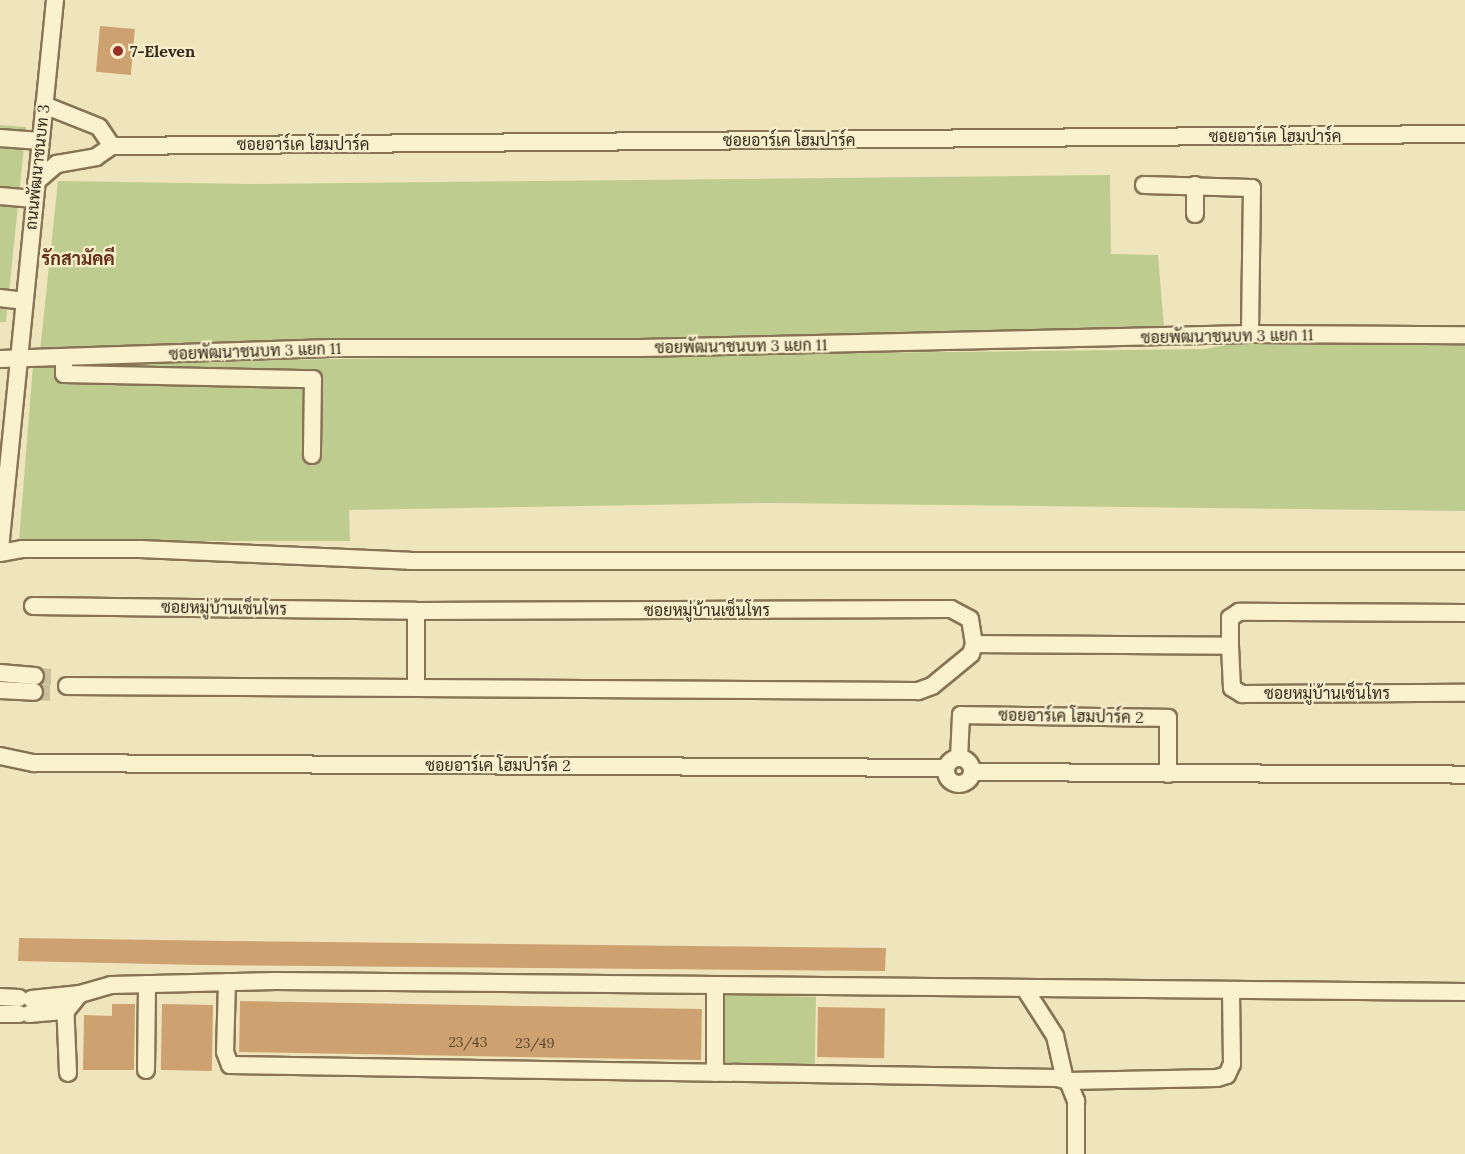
<!DOCTYPE html>
<meta charset="utf-8">
<style>
body{margin:0}
#map{position:relative;width:1465px;height:1154px;overflow:hidden;background:#efe5bc;font-family:Lora,Sarabun,serif}
div>[style]{position:absolute}
[style*='--x']{left:calc(var(--x)*1px);top:calc(var(--y)*1px);width:calc(var(--w)*1px);rotate:calc(var(--a)*1deg)}
.green>*{inset:0;background:#bfcc90;transform-origin:0 0}
.building>*{inset:0;background:#cea170;transform-origin:0 0}
.minor-tunnel>*{height:16px;margin-top:-8px;transform-origin:0;background:repeating-linear-gradient(90deg,#cac09c 0 16px,transparent 0 24px)}
.roads{filter:drop-shadow(2px 0 #867455) drop-shadow(-2px 0 #867455) drop-shadow(0 2px #867455) drop-shadow(0 -2px #867455)}
.minor>*{height:16px;margin:-8px;padding:0 8px;transform-origin:8px;border-radius:8px;background:#faf1cf}
.minor>.ring{margin:-8px;padding:0;box-sizing:content-box;background:none;border:16px solid #faf1cf;border-radius:50%}
.dots>*{width:16px;height:16px;translate:-50% -50%;box-sizing:border-box;border:3px solid #f6eecb;border-radius:50%}
span{translate:-50% -50%;white-space:nowrap;text-align:center;line-height:1.15;-webkit-text-stroke:4.5px #f6eecb;paint-order:stroke}
.number-label{font-size:14px;color:#5b4830}
.number-label span{-webkit-text-stroke-width:0}
.poi-label{font-size:16px;color:#352a1b;font-weight:700}
.left{translate:0 -50%;text-align:left}
.street-label{font-size:16px;color:#352a1b}
.neighbourhood-label{font-size:18px;color:#633019;font-weight:700}
</style>
<div id="map">
<div class="green">
<i style="clip-path:polygon(0 125px,26px 127px,6px 322px,0 322px)"></i>
<i style="clip-path:polygon(1110px 175px,1111px 254px,1158px 255px,1164px 327px,40px 351px,58px 181px,253px 184px)"></i>
<i style="clip-path:polygon(1264px 338px,1465px 342px,1465px 511px,769px 503px,349px 510px,350px 541px,19px 541px,33px 365px,81px 362px,1205px 349px)"></i>
<i style="left:720px;top:995px;width:96px;height:72px;rotate:1deg"></i>
</div>
<div class="building">
<i style="left:100px;top:26px;width:35px;height:46px;rotate:5deg"></i>
<i style="clip-path:polygon(19px 938px,229px 941px,886px 948px,885px 971px,202px 965px,18px 961px)"></i>
<i style="left:240px;top:1001px;width:462px;height:51px;rotate:1deg"></i>
<i style="clip-path:polygon(112px 1004px,135px 1004px,134px 1070px,83px 1070px,84px 1015px,112px 1016px)"></i>
<i style="left:162px;top:1004px;width:51px;height:66px;rotate:1deg"></i>
<i style="left:818px;top:1007px;width:67px;height:50px;rotate:1deg"></i>
</div>
<div class="minor-tunnel">
<i style="--x:35;--y:676;--w:21;--a:3"></i>
<i style="--x:34;--y:692;--w:21;--a:3"></i>
</div>
<div class="roads">
<div class="minor">
<i style="--x:44;--y:105;--w:59;--a:21.8"></i>
<i style="--x:99;--y:127;--w:23;--a:56"></i>
<i style="--x:0;--y:138;--w:40;--a:4.3"></i>
<i style="--x:36;--y:182;--w:28;--a:-41"></i>
<i style="--x:57;--y:164;--w:40;--a:-10"></i>
<i style="--x:96;--y:157;--w:19;--a:-35"></i>
<i style="--x:112;--y:146;--w:1353;--a:-0.51"></i>
<i style="--x:1144;--y:185;--w:108;--a:1.6"></i>
<i style="--x:1252;--y:188;--w:146;--a:90.8"></i>
<i style="--x:1195;--y:185;--w:29;--a:90"></i>
<i style="--x:0;--y:196;--w:34;--a:5"></i>
<i style="--x:0;--y:298;--w:23;--a:7"></i>
<i style="--x:64;--y:357;--w:17;--a:90"></i>
<i style="--x:64;--y:374;--w:249;--a:1.2"></i>
<i style="--x:313;--y:379;--w:76;--a:90.8"></i>
<i style="--x:0;--y:359;--w:332;--a:-1.9"></i>
<i style="--x:332;--y:348;--w:308;--a:0"></i>
<i style="--x:640;--y:348;--w:610;--a:-1.31"></i>
<i style="--x:1250;--y:334;--w:215;--a:0.3"></i>
<i style="--x:0;--y:549;--w:552;--a:-84.28"></i>
<i style="--x:0;--y:553;--w:22;--a:-10"></i>
<i style="--x:22;--y:549;--w:118;--a:0"></i>
<i style="--x:140;--y:549;--w:270;--a:2.5"></i>
<i style="--x:410;--y:561;--w:1055;--a:0"></i>
<i style="--x:33;--y:606;--w:383;--a:0.7"></i>
<i style="--x:416;--y:611;--w:535;--a:-0.21"></i>
<i style="--x:951;--y:609;--w:21;--a:28"></i>
<i style="--x:970;--y:619;--w:25;--a:81"></i>
<i style="--x:974;--y:644;--w:10;--a:107"></i>
<i style="--x:971;--y:654;--w:50;--a:140.6"></i>
<i style="--x:932;--y:686;--w:15;--a:160"></i>
<i style="--x:918;--y:691;--w:851;--a:-179.66"></i>
<i style="--x:1465;--y:613;--w:226;--a:-179.7"></i>
<i style="--x:1239;--y:612;--w:11;--a:146"></i>
<i style="--x:1230;--y:618;--w:28;--a:90"></i>
<i style="--x:1230;--y:646;--w:42;--a:87.3"></i>
<i style="--x:1232;--y:688;--w:12;--a:31"></i>
<i style="--x:1242;--y:694;--w:223;--a:-0.3"></i>
<i style="--x:974;--y:644;--w:256;--a:0.4"></i>
<i style="--x:0;--y:673;--w:35;--a:5"></i>
<i style="--x:416;--y:686;--w:75;--a:-90"></i>
<i style="--x:0;--y:690;--w:34;--a:3"></i>
<i style="--x:0;--y:756;--w:35;--a:12"></i>
<i style="--x:34;--y:763;--w:912;--a:0.31"></i>
<i class="ring" style="left:946px;top:758px;width:10px;height:10px"></i>
<i style="--x:959;--y:758;--w:43;--a:-87.3"></i>
<i style="--x:961;--y:715;--w:207;--a:0.8"></i>
<i style="--x:1168;--y:718;--w:56;--a:90"></i>
<i style="--x:972;--y:772;--w:493;--a:0.3"></i>
<i style="--x:227;--y:982;--w:70;--a:91.6"></i>
<i style="--x:225;--y:1052;--w:14;--a:69"></i>
<i style="--x:230;--y:1065;--w:827;--a:0.9"></i>
<i style="--x:1057;--y:1078;--w:11;--a:15"></i>
<i style="--x:1068;--y:1081;--w:22;--a:68"></i>
<i style="--x:1076;--y:1101;--w:53;--a:90"></i>
<i style="--x:1025;--y:989;--w:56;--a:57.4"></i>
<i style="--x:1055;--y:1036;--w:45;--a:77.2"></i>
<i style="--x:80;--y:994;--w:32;--a:-16"></i>
<i style="--x:111;--y:985;--w:165;--a:-1.4"></i>
<i style="--x:276;--y:981;--w:1189;--a:0.53"></i>
<i style="--x:0;--y:997;--w:19;--a:3"></i>
<i style="--x:65;--y:1001;--w:72;--a:87.6"></i>
<i style="--x:0;--y:1014;--w:19;--a:0"></i>
<i style="--x:29;--y:1014;--w:37;--a:-5"></i>
<i style="--x:66;--y:1011;--w:22;--a:-51"></i>
<i style="--x:80;--y:994;--w:49;--a:174.2"></i>
<i style="--x:146;--y:1070;--w:86;--a:-89.3"></i>
<i style="--x:715;--y:1073;--w:87;--a:-90"></i>
<i style="--x:1068;--y:1081;--w:149;--a:-1.2"></i>
<i style="--x:1217;--y:1078;--w:10;--a:-17"></i>
<i style="--x:1227;--y:1075;--w:12;--a:-66"></i>
<i style="--x:1232;--y:1064;--w:74;--a:-90.8"></i>
</div>
</div>
<div class="dots">
<i style="left:118px;top:51px;background:#972f24"></i>
</div>
<div class="number-label">
<span style="left:468px;top:1042px">23/43</span>
<span style="left:535px;top:1043px">23/49</span>
</div>
<div class="poi-label">
<span class="left" style="left:130px;top:51px">7-Eleven</span>
</div>
<div class="street-label">
<span style="left:1275px;top:136px">ซอยอาร์เค โฮมปาร์ค</span>
<span style="left:789px;top:140px">ซอยอาร์เค โฮมปาร์ค</span>
<span style="left:303px;top:144px">ซอยอาร์เค โฮมปาร์ค</span>
<span style="left:37px;top:167px;rotate:-84deg">ถนนพัฒนาชนบท 3</span>
<span style="left:1227px;top:336px;rotate:-1deg">ซอยพัฒนาชนบท 3 แยก 11</span>
<span style="left:741px;top:346px;rotate:-1deg">ซอยพัฒนาชนบท 3 แยก 11</span>
<span style="left:255px;top:351px;rotate:-2deg">ซอยพัฒนาชนบท 3 แยก 11</span>
<span style="left:224px;top:608px;rotate:1deg">ซอยหมู่บ้านเซ็นโทร</span>
<span style="left:707px;top:610px">ซอยหมู่บ้านเซ็นโทร</span>
<span style="left:1327px;top:693px">ซอยหมู่บ้านเซ็นโทร</span>
<span style="left:1071px;top:716px;rotate:1deg">ซอยอาร์เค โฮมปาร์ค 2</span>
<span style="left:498px;top:765px">ซอยอาร์เค โฮมปาร์ค 2</span>
</div>
<div class="neighbourhood-label">
<span style="left:78px;top:259px">รักสามัคคี</span>
</div>
</div>
